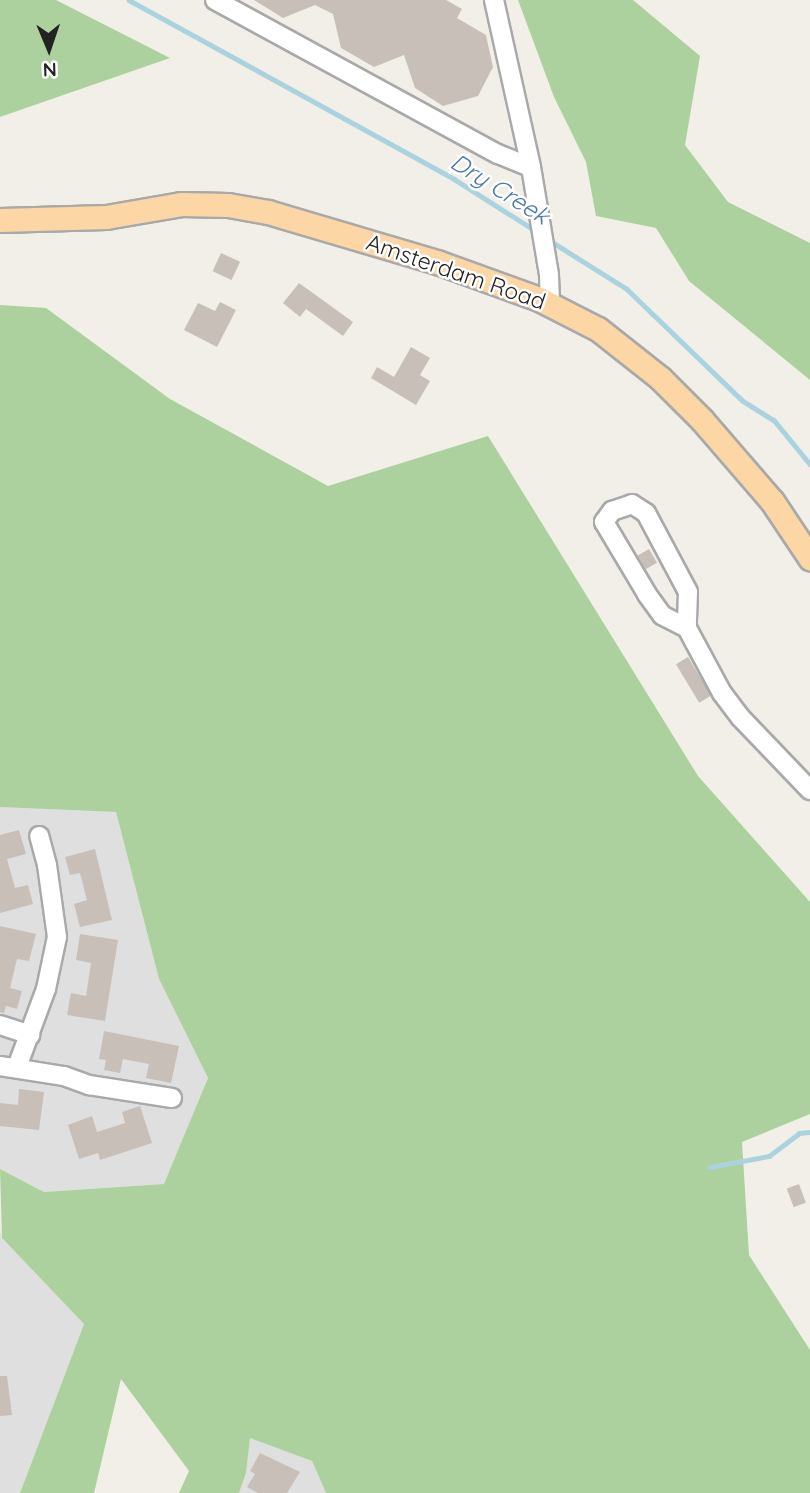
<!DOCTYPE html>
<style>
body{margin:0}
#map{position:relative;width:810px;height:1493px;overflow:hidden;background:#f2efe9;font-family:Quicksand,sans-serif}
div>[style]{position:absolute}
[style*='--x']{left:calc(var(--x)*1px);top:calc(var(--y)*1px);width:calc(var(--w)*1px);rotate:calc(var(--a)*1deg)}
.residential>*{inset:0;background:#e0dfdf}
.forest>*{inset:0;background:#add19e}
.stream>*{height:4.5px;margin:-2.25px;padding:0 2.25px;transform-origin:2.25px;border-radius:2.25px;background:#aad3df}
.building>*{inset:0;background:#c7bfb8;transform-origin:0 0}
.roads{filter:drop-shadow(2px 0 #a9a9a9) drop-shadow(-2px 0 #a9a9a9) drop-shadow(0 2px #a9a9a9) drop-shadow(0 -2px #a9a9a9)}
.minor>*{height:18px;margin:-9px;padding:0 9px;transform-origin:9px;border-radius:9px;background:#fff}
.major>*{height:23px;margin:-11.5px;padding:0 11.5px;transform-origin:11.5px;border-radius:11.5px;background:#fcd6a4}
span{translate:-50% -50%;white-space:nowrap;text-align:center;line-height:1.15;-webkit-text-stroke:5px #fff;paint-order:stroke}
.street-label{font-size:23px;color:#222}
.water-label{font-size:24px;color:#4a7aab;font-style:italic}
.north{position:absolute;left:14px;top:14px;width:70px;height:70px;-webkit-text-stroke:5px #fff;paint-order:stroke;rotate:178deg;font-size:19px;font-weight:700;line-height:28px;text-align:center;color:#222}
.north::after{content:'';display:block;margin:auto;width:24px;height:32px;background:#222;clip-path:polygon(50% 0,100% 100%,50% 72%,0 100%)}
</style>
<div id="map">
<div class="residential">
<i style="clip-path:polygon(0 807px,116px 812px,159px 979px,208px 1078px,165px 1184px,44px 1192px,0 1169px)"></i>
<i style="clip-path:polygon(0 1229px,2px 1238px,84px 1324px,20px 1493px,0 1493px)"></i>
<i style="clip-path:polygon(250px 1437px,312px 1461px,326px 1493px,239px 1493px,246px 1473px)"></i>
</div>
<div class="forest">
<i style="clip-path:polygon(0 0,56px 0,170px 58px,0 117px)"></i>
<i style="clip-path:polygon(518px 0,633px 0,700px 56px,685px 145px,728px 202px,810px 243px,810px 380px,689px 281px,656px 228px,596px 216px,586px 162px,554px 97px)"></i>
<i style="clip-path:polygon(0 305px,46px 308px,170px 399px,328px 486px,488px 436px,698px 776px,810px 902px,810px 1114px,742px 1142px,749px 1255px,810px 1350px,810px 1493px,326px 1493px,312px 1461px,250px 1438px,246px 1473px,239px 1493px,179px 1493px,189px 1471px,121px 1379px,94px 1493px,20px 1493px,84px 1324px,2px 1238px,0 1169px,44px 1192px,164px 1184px,208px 1078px,159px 979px,116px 812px,0 807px)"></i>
</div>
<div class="stream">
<i style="--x:129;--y:0;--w:371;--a:28.8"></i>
<i style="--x:454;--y:179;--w:97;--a:32.4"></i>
<i style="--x:549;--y:240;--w:92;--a:32.1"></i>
<i style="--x:627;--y:289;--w:161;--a:44"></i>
<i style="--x:743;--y:401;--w:36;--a:32"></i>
<i style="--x:774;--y:420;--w:57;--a:50.7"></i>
<i style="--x:710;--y:1167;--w:60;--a:-10.6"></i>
<i style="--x:769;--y:1156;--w:38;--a:-37"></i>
<i style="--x:799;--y:1133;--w:11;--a:-5"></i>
</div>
<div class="building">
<i style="clip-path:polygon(254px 0,446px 0,462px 9px,457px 18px,486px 35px,493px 67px,478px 96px,443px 106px,415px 88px,404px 55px,374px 67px,341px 48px,333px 14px,315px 5px,283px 18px)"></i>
<i style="left:221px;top:253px;width:21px;height:20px;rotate:25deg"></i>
<i style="clip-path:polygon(299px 283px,353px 322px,343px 336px,306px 309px,300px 317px,283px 303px)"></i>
<i style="clip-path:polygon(220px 302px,236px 310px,217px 347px,184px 330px,198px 303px,215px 311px)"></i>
<i style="clip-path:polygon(411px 347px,430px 358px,420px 375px,430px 381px,416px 405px,371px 378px,377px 367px,394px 377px)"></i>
<i style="left:649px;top:549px;width:16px;height:13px;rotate:60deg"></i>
<i style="left:688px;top:657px;width:45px;height:14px;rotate:59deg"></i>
<i style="clip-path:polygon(19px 830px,26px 854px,7px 859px,15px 888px,28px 885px,33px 904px,0 913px,0 835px)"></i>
<i style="clip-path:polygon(95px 849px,112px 920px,80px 927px,74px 904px,87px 900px,80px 873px,70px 875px,65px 857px)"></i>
<i style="clip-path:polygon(0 926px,36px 934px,29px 961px,17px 959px,10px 988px,22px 991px,17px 1009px,6px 1006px,4px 1013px,0 1012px)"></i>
<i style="clip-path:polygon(80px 934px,118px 940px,105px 1021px,67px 1015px,71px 993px,86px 996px,91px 963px,76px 960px)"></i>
<i style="clip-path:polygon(104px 1031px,179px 1046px,171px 1083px,146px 1078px,149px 1064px,123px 1059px,120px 1073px,104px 1070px,106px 1060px,99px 1059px)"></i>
<i style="clip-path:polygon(19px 1089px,44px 1092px,39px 1130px,0 1126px,0 1103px,18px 1105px)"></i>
<i style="clip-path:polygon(140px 1106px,152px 1143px,100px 1160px,98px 1153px,79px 1159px,68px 1125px,92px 1116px,97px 1132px,125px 1123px,122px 1112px)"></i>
<i style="left:799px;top:1184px;width:20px;height:13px;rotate:70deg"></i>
<i style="clip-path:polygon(0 1376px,7px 1376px,12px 1415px,0 1416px)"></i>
<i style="clip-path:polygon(260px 1453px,300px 1472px,287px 1493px,258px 1493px,247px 1487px,255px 1474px,250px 1471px)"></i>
</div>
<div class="roads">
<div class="minor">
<i style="--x:215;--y:0;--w:322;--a:28.6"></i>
<i style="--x:498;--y:154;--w:35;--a:22"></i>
<i style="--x:494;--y:0;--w:171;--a:77.5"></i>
<i style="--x:531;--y:167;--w:109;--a:80.5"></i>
<i style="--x:549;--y:275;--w:28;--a:88"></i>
<i style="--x:687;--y:628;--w:28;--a:-153"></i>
<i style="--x:662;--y:615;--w:26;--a:-126"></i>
<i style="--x:647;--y:594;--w:84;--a:-120.8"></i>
<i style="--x:604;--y:522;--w:14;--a:-54"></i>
<i style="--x:612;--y:511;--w:21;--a:-19"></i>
<i style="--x:632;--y:504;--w:17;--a:33"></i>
<i style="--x:646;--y:513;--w:89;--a:62"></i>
<i style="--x:688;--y:592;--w:36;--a:92"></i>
<i style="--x:687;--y:628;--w:74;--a:61.7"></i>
<i style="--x:722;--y:693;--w:31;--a:53"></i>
<i style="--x:741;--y:718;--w:100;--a:46.2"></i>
<i style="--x:0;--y:1025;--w:32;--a:18"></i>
<i style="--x:0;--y:1066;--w:65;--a:8.9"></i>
<i style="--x:64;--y:1076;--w:27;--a:20"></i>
<i style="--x:89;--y:1085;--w:84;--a:8.9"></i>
<i style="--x:17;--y:1067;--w:83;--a:-69.6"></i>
<i style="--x:46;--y:989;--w:53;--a:-78.1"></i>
<i style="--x:57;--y:937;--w:73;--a:-97.9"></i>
<i style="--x:47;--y:865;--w:30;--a:-105"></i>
</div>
<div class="major">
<i style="--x:0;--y:220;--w:106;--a:-1.6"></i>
<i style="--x:106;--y:217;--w:76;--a:-9.8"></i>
<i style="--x:181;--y:204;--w:47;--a:1.2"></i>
<i style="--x:228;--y:205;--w:41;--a:9.9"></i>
<i style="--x:268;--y:212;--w:176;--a:16.5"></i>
<i style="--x:437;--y:262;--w:109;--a:19.9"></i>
<i style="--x:539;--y:299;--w:66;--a:27"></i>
<i style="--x:598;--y:329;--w:79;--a:38.3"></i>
<i style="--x:660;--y:378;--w:59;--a:45"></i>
<i style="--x:702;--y:420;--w:107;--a:49.2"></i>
<i style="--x:772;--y:501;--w:69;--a:56.3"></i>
</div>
</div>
<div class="street-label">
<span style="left:456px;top:272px;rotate:19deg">Amsterdam Road</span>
</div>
<div class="water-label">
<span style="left:500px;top:189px;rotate:32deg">Dry Creek</span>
</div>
<div class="north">N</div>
</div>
